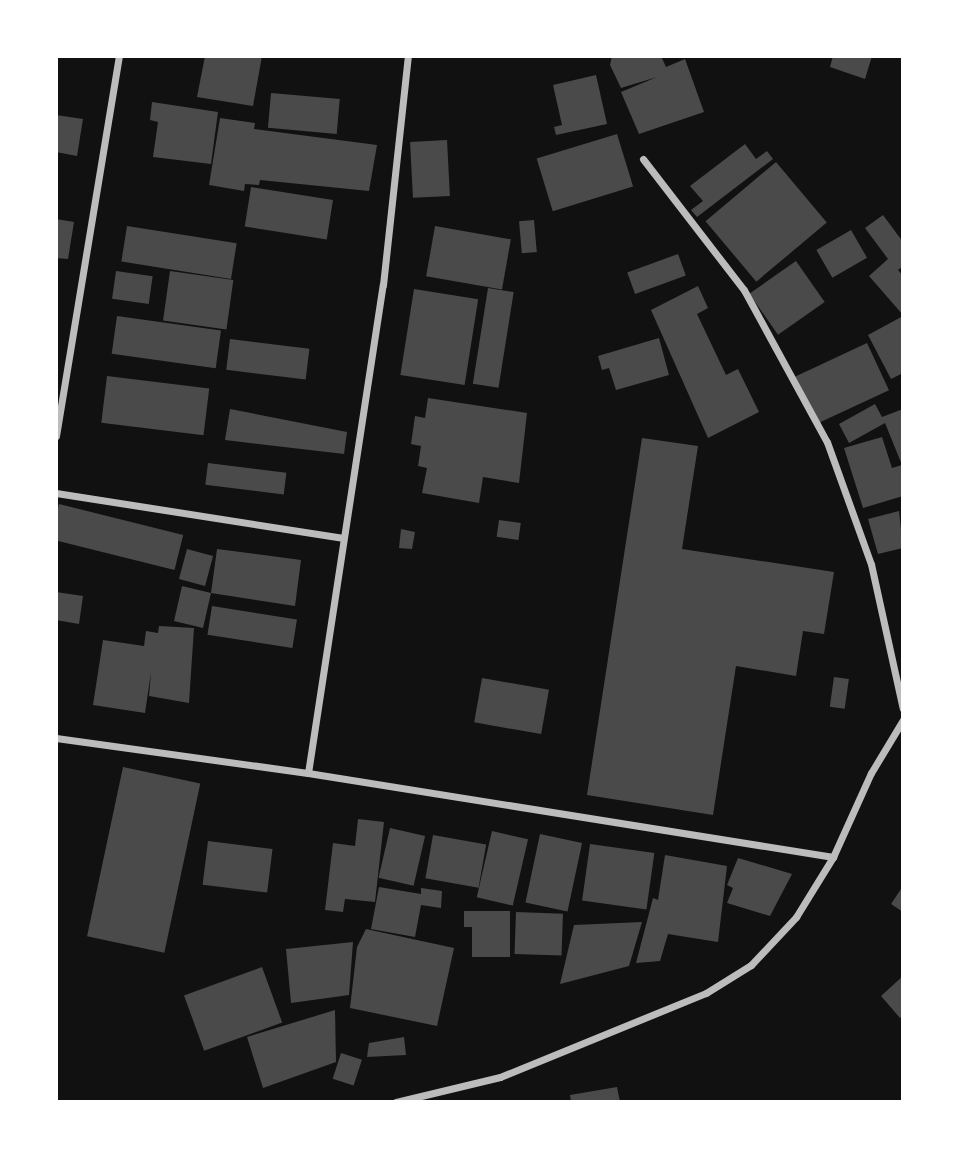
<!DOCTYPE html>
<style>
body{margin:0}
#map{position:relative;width:959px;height:1158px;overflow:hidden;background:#111;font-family:"PT Serif",serif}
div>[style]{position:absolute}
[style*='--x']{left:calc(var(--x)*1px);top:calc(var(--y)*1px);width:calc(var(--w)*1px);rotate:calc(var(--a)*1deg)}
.building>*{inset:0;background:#4a4a4a;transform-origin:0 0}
.minor>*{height:7px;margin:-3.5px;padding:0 3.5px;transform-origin:3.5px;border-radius:3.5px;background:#bcbcbc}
span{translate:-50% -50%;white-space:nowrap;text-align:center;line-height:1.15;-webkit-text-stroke:7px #fff;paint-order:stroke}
.frame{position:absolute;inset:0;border:58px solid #fff;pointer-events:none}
</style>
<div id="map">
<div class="building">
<i style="clip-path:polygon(205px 56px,262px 56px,253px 106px,197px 97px)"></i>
<i style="clip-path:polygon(612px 56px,661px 56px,666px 67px,685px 59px,704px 112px,639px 134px,621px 92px,657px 77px,621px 88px,610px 65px)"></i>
<i style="clip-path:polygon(833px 56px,872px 56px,865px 79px,830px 67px)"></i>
<i style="clip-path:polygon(596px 75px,607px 124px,556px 135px,554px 127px,562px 125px,553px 85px)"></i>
<i style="left:271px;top:93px;width:69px;height:35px;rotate:5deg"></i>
<i style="clip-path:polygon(152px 102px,218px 112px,211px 164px,153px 157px,158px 122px,150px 120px)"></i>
<i style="clip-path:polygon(56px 115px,83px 119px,77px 156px,56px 152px)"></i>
<i style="clip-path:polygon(220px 118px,255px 123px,254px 129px,377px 145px,369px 191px,260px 180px,259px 185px,245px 184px,244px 191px,209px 185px)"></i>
<i style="left:617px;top:134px;width:55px;height:84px;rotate:73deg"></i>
<i style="left:447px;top:140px;width:56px;height:37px;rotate:87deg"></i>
<i style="clip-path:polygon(745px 144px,756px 159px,767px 151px,773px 159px,697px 217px,691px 210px,703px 201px,690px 186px)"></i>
<i style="left:776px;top:162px;width:79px;height:92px;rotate:50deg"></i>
<i style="left:251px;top:187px;width:83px;height:40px;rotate:9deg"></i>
<i style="clip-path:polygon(883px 215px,903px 242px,903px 266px,898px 270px,903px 276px,903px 315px,869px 276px,888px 259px,865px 228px)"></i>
<i style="clip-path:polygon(56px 219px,74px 222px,68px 259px,56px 258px)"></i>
<i style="left:534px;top:220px;width:32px;height:15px;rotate:85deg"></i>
<i style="left:127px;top:226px;width:111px;height:36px;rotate:9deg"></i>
<i style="left:435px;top:226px;width:77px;height:51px;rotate:10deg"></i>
<i style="left:851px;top:230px;width:32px;height:40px;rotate:60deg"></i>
<i style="left:678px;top:254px;width:23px;height:54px;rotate:70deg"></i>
<i style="left:796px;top:261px;width:50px;height:57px;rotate:55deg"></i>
<i style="left:116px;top:271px;width:37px;height:28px;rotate:8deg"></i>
<i style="left:170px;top:271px;width:64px;height:50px;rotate:8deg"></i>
<i style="clip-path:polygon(698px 286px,708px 308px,697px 314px,726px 375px,738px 369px,759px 412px,708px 438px,651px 310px)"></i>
<i style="left:488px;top:288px;width:26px;height:97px;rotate:9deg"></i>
<i style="left:414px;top:289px;width:65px;height:87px;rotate:9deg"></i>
<i style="left:117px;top:316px;width:105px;height:38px;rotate:8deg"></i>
<i style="clip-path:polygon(903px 316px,903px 373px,891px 379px,868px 335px)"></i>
<i style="clip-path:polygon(659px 338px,669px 375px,616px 390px,609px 368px,602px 370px,598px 356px)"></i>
<i style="left:230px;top:339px;width:80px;height:31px;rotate:7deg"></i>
<i style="left:867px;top:343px;width:52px;height:79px;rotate:65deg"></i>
<i style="left:107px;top:376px;width:103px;height:47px;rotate:7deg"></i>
<i style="clip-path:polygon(428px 398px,527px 413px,519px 483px,483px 477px,479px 503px,422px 493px,427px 468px,418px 466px,421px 446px,411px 444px,415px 416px,425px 418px)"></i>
<i style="clip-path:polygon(875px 404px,882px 417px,903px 409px,903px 496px,863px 508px,844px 448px,882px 437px,892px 468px,902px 465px,885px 423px,849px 443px,839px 424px)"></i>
<i style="clip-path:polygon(230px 409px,347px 432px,344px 454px,225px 440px)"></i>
<i style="clip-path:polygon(642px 438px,698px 446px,682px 549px,834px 572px,824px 634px,803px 631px,796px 676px,736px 666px,713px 815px,587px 795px)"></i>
<i style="left:208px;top:463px;width:79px;height:22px;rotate:7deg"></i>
<i style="left:59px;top:504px;width:128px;height:36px;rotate:14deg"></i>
<i style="clip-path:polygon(899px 511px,903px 548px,878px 554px,868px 519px)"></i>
<i style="left:499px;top:520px;width:22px;height:17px;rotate:8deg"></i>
<i style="clip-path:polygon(401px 529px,415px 532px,412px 549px,399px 548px)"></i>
<i style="left:187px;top:549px;width:27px;height:31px;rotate:15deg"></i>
<i style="clip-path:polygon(217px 549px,301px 560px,295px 606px,211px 593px,203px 628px,174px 621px,182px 586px,211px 593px)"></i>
<i style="clip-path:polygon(56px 592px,83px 596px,79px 624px,56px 620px)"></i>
<i style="left:212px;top:606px;width:86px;height:29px;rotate:9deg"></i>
<i style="clip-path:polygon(159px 626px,194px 628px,189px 703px,149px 696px,151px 672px,145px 713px,93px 705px,103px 640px,144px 646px,146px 631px,158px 633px)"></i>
<i style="left:834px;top:677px;width:15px;height:30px;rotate:8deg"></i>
<i style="left:482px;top:678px;width:68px;height:45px;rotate:10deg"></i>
<i style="left:123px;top:767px;width:79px;height:173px;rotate:12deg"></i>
<i style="clip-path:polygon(358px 819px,384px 822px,375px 902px,345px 899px,343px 912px,325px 910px,333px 843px,355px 846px)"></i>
<i style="left:390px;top:828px;width:36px;height:51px;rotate:13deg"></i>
<i style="left:492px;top:831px;width:37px;height:68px;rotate:13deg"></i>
<i style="left:540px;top:834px;width:43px;height:70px;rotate:12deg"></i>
<i style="left:433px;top:835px;width:54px;height:44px;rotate:10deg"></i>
<i style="left:208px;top:841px;width:65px;height:44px;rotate:7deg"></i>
<i style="left:590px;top:844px;width:65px;height:57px;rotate:8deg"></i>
<i style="clip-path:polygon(665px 855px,727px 866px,718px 942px,668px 934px,660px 961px,636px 963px,653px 898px,658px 900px)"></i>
<i style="clip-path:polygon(738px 858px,792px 874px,770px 916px,727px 903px,733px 888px,727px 885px)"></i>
<i style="clip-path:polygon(903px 886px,903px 912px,891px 904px)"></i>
<i style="clip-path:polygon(379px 887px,421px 894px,421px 888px,442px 891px,441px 908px,421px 905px,415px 937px,371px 929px)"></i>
<i style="clip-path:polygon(464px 911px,510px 911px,510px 957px,472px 957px,472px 927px,464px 927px)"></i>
<i style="left:516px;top:912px;width:47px;height:42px;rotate:2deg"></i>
<i style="clip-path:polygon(642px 922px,629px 966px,560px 984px,574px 925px)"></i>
<i style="clip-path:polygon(366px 929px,454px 948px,437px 1026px,350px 1008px,357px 947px)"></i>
<i style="clip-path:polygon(353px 942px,349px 995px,291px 1003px,286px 949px)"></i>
<i style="left:262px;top:967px;width:59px;height:83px;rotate:70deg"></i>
<i style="clip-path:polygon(903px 976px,903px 1016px,900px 1018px,881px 996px)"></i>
<i style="clip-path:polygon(335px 1010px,336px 1062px,263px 1088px,247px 1037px)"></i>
<i style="clip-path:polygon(404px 1037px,406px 1055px,367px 1057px,369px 1043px)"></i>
<i style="left:341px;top:1053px;width:22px;height:27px;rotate:18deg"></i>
<i style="clip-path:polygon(617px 1087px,620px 1102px,571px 1102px,570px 1095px)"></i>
</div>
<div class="minor">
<i style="--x:643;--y:159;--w:165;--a:52.4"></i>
<i style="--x:744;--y:290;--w:173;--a:61.4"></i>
<i style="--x:827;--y:442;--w:130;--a:70.2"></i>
<i style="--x:871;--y:564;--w:148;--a:77.6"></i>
<i style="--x:56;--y:436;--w:385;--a:-80.6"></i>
<i style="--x:56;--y:493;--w:291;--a:8.9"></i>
<i style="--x:56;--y:738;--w:254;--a:7.9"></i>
<i style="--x:308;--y:773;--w:532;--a:9.09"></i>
<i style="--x:308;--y:773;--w:494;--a:-81.3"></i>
<i style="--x:383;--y:285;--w:230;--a:-83.8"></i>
<i style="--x:396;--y:1102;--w:107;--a:-13.5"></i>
<i style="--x:500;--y:1077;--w:222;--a:-22.2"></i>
<i style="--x:706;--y:993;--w:53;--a:-31.9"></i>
<i style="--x:751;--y:965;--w:66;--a:-46.8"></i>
<i style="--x:796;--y:917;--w:70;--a:-58.3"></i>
<i style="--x:833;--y:857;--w:92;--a:-65.7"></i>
<i style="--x:871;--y:773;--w:62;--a:-58.9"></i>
</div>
<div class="frame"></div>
</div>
